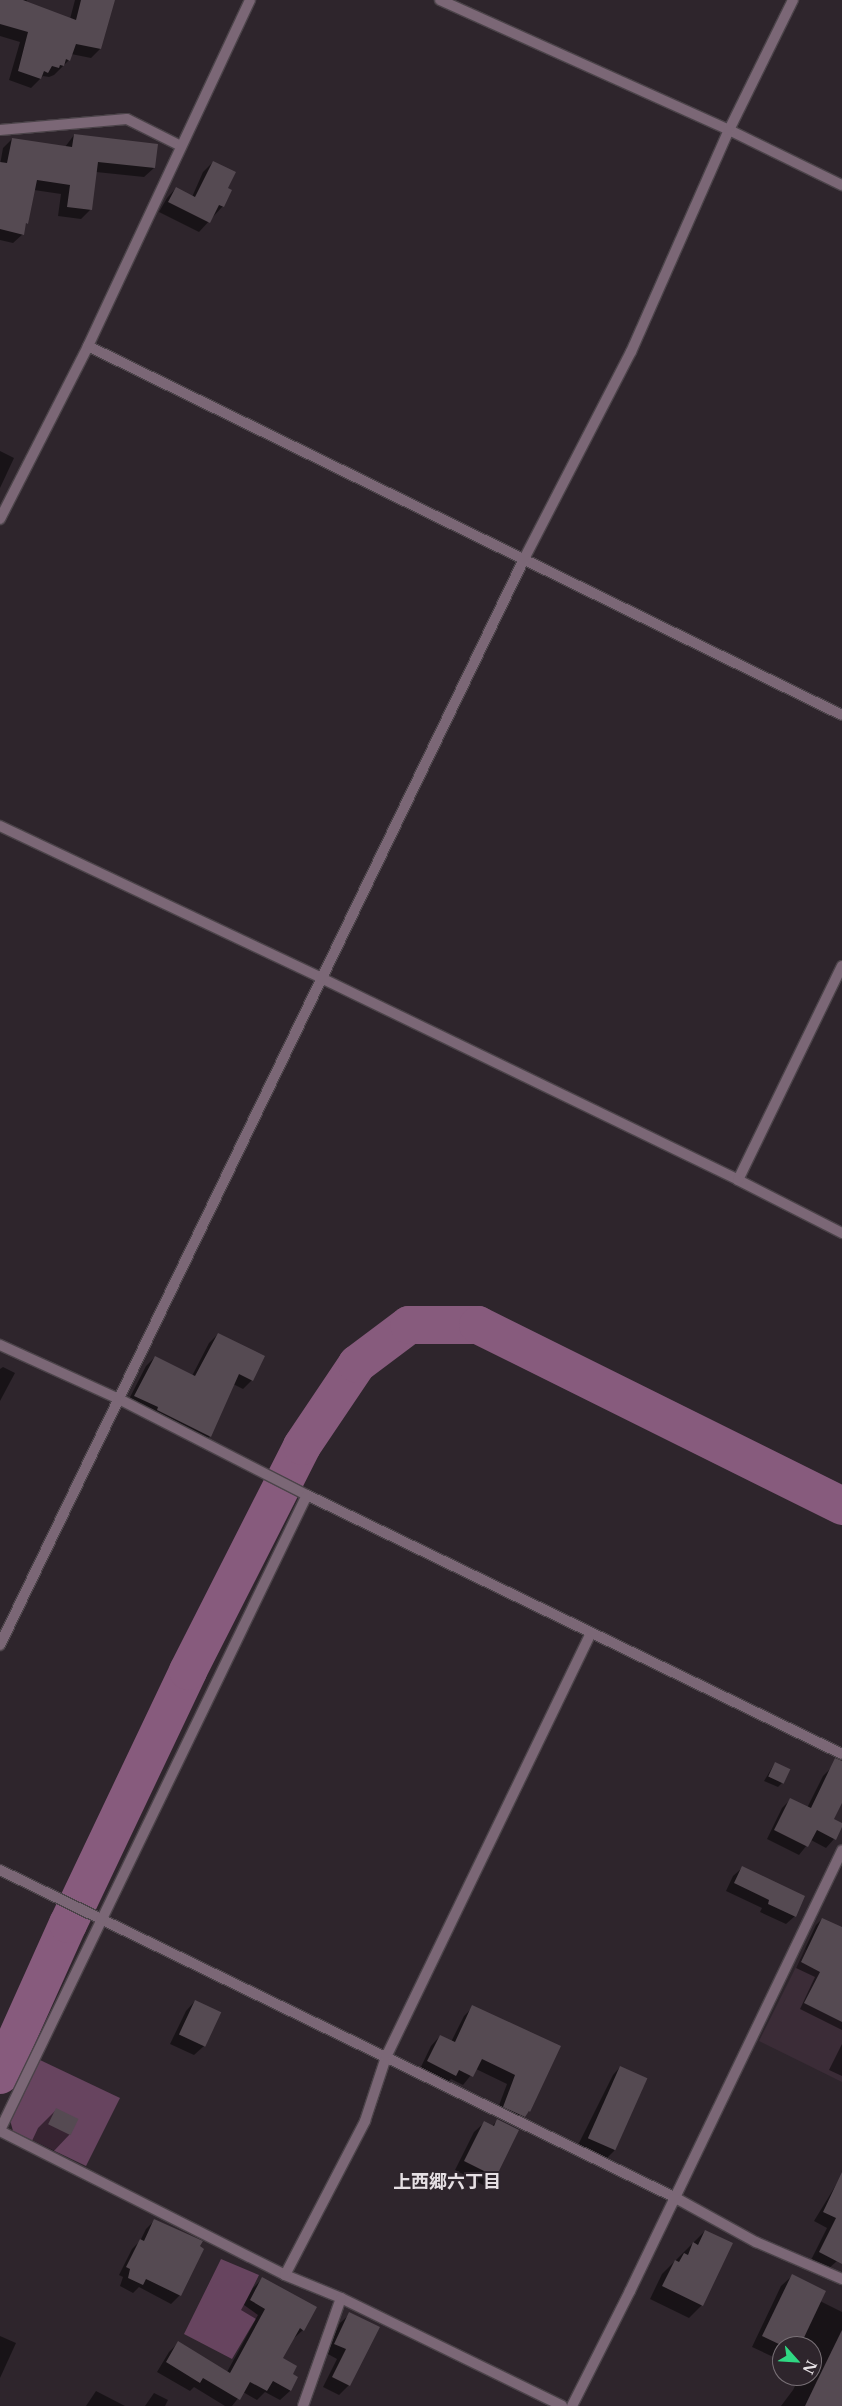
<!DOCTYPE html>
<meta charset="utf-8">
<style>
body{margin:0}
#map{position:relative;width:842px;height:2406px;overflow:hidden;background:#2e252c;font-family:"Libre Baskerville","Noto Sans JP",serif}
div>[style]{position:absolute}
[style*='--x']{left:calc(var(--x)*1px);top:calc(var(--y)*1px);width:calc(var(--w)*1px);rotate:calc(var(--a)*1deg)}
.built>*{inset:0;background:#3b2c37}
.green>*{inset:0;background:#67445f}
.shadow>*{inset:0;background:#0007}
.river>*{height:38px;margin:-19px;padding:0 19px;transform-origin:19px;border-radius:19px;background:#875b7d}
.building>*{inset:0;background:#554a52;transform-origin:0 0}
.roads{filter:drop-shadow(1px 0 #4b4349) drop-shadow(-1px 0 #4b4349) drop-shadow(0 1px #4b4349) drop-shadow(0 -1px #4b4349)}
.minor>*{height:10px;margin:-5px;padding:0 5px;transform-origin:5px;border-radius:5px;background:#7b6776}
span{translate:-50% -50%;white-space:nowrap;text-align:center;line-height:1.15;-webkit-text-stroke:4px #2e252c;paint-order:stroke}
.neighbourhood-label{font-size:18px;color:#e6e0e4;font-weight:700}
.north{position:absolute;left:772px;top:2336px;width:50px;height:50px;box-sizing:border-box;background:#2e252c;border:1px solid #787076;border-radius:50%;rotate:116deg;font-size:14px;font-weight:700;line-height:20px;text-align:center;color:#e6e0e4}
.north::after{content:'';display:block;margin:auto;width:18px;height:22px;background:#30d883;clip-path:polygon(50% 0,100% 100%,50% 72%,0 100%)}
</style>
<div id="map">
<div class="built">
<i style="clip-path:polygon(805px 1949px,842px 1967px,842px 2082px,759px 2041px)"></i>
</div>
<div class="green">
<i style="clip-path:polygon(40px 2060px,120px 2098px,86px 2166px,13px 2131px,10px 2120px)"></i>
<i style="clip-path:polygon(221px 2259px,259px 2275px,244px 2305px,258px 2315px,232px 2359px,184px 2334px)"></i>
</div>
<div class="shadow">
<i style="clip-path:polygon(0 0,27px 0,26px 2px,70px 19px,75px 0,113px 0,100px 49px,91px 58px,71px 54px,69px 60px,54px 75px,49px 77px,43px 76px,31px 88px,9px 80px,20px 42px,0 36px)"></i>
<i style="clip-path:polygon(74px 135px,154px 168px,144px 177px,96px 172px,90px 210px,81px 219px,58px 216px,61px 194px,34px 190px,23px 234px,13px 243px,0 240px,0 165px,3px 148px,12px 139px,65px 147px)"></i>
<i style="clip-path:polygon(213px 162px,226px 189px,223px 206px,199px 232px,159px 212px,167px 198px,176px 188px,192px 197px,203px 172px)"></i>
<i style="clip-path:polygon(0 451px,14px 458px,0 488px)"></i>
<i style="clip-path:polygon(218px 1334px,252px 1380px,243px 1389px,233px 1384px,210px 1436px,201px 1445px,126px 1405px,146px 1366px,155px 1357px,192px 1376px,209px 1343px)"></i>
<i style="clip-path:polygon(3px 1367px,15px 1373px,0 1401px,0 1369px)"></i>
<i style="clip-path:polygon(775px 1763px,782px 1783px,778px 1787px,764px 1781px)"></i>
<i style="clip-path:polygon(831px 1768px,842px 1773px,842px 1800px,832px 1820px,834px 1839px,826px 1848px,811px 1840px,799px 1855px,767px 1839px,782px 1808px,790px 1800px,807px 1808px,823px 1776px)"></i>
<i style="clip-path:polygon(742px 1868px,795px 1916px,786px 1924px,760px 1912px,762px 1908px,726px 1891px,733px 1876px)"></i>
<i style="clip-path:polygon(822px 1919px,842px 1929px,842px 2030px,800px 2009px,815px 1977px,796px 1968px,816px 1925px)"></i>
<i style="clip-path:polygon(195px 2001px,204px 2046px,194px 2055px,170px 2044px,186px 2011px)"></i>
<i style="clip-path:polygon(473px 2007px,559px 2047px,529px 2111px,515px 2126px,495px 2116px,507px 2084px,476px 2069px,463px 2085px,451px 2079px,446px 2084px,419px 2071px,431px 2046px,440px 2036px,451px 2042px,464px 2016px)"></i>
<i style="clip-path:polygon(842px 2044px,842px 2076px,829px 2070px)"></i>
<i style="clip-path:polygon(620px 2067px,646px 2079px,614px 2151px,607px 2158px,578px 2145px,613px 2075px)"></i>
<i style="clip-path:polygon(56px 2110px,70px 2134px,52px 2153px,31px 2143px,38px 2128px)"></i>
<i style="clip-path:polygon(498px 2120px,495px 2176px,485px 2186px,455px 2170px,474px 2132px,484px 2123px,491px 2127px)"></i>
<i style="clip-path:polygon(842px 2175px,842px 2250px,837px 2261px,827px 2270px,810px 2262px,827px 2228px,814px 2221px)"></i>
<i style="clip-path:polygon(154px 2221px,180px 2295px,171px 2304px,139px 2287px,133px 2293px,120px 2286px,123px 2277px,119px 2275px,132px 2249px,140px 2241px,146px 2229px)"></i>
<i style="clip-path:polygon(705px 2231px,702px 2305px,689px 2318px,650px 2299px,662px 2274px)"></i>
<i style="clip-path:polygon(792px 2276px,820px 2301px,842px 2312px,842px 2394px,836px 2406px,781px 2406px,793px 2390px,800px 2376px,812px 2376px,812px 2346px,782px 2346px,782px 2361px,752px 2347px,781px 2286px)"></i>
<i style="clip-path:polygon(262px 2279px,303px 2330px,293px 2339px,282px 2358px,291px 2375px,297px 2378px,290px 2391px,280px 2400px,265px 2392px,257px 2400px,243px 2392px,232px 2406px,225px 2406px,194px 2387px,190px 2391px,157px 2372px,169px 2352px,178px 2343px,227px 2372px,256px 2319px,241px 2310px,253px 2288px)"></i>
<i style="clip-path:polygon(350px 2314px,349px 2385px,339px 2395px,323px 2387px,337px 2359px,326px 2353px,340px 2323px)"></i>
<i style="clip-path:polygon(0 2336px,16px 2343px,0 2378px)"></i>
<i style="clip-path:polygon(96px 2391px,125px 2406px,86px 2406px)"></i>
<i style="clip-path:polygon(154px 2393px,168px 2400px,165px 2406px,145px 2406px)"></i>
</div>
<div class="river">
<i style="--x:0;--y:2075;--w:166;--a:-65.8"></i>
<i style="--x:68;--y:1924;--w:280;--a:-64.6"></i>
<i style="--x:188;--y:1671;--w:252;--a:-63.1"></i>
<i style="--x:302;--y:1446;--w:99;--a:-56.1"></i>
<i style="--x:357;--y:1364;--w:65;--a:-36.9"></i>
<i style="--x:409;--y:1325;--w:69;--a:0"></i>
<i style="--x:478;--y:1325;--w:407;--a:26.4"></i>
</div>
<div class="building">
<i style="clip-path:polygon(0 0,23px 0,76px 20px,81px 0,115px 0,101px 49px,76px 44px,70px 61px,66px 59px,64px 66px,60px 65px,59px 68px,52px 66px,48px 73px,44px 71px,41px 79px,18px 71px,28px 32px,0 24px)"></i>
<i style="clip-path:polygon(74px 134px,158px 144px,155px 168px,98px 162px,92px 210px,67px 207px,70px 185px,37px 180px,28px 224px,26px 223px,24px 235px,0 229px,0 162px,7px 163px,12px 138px,72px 147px)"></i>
<i style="clip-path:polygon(213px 161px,236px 172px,228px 188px,232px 190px,224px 207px,219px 205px,210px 223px,168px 202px,176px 187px,195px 197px)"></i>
<i style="clip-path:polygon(218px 1333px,265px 1356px,253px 1381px,239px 1374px,211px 1437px,157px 1410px,158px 1407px,134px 1396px,155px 1356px,195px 1376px)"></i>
<i style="clip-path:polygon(835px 1758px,842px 1761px,842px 1803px,834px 1819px,842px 1823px,842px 1827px,836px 1840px,817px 1830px,808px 1847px,774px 1830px,790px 1798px,811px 1808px)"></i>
<i style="left:775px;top:1762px;width:17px;height:16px;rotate:25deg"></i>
<i style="clip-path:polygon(742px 1866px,805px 1896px,796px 1917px,768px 1904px,769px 1900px,734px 1883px)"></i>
<i style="clip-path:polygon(822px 1918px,842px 1927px,842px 2022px,804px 2003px,820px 1972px,801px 1962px)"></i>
<i style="left:195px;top:2000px;width:29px;height:38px;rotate:25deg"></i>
<i style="clip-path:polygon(472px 2005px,561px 2046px,530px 2112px,529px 2111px,525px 2117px,503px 2107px,515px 2075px,482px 2059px,473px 2077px,459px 2070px,456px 2076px,427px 2061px,440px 2035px,455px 2042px)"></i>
<i style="left:620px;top:2066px;width:30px;height:79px;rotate:24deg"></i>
<i style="left:56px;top:2108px;width:25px;height:18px;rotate:26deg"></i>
<i style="clip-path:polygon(497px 2119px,519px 2130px,496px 2177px,464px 2161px,484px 2121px,494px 2126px)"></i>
<i style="clip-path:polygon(842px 2172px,842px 2264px,819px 2252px,836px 2218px,823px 2212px)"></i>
<i style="clip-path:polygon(154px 2219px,203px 2241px,200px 2246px,204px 2249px,181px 2296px,146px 2279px,143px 2285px,128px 2278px,130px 2269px,126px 2267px,140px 2239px,144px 2241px)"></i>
<i style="clip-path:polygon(705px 2230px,733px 2243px,703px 2306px,662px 2286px,675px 2260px,679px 2262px,684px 2253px,688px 2255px,693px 2242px,698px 2245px)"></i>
<i style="clip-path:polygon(792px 2274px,826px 2291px,800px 2346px,783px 2346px,762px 2336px)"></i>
<i style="clip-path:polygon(262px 2277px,317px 2307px,304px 2331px,300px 2328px,283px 2358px,297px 2366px,293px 2374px,298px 2377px,291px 2391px,273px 2381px,267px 2391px,250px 2382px,240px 2400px,203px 2378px,200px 2383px,166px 2362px,178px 2341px,230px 2373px,265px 2309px,250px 2300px)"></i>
<i style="clip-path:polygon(349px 2312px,380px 2327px,350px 2386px,332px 2377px,346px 2349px,334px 2344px)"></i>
<i style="clip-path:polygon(842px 2330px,842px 2406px,805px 2406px,817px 2381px)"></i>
</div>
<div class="roads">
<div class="minor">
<i style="--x:440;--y:0;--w:317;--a:24.2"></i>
<i style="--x:729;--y:130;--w:126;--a:26"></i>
<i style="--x:0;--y:130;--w:127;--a:-5"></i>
<i style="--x:127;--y:119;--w:60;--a:26.6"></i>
<i style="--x:88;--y:346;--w:839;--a:26.08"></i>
<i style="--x:0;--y:519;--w:194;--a:-63"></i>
<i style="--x:88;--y:346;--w:382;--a:-64.9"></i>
<i style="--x:0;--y:826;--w:355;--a:25.3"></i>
<i style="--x:321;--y:978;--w:463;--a:25.8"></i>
<i style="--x:738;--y:1180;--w:117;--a:27"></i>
<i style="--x:738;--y:1180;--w:238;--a:-64.1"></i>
<i style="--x:0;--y:1345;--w:131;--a:24.4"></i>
<i style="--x:119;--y:1399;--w:211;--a:27.1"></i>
<i style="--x:307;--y:1495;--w:594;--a:25.83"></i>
<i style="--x:0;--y:1645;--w:1206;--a:-64.24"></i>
<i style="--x:524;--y:559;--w:233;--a:-62.7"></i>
<i style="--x:631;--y:352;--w:243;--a:-66.2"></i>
<i style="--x:729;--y:130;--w:145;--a:-63.8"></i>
<i style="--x:0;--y:1870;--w:749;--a:25.88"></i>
<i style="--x:674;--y:2197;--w:94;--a:28.8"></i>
<i style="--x:756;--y:2242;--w:94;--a:23.3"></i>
<i style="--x:0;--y:2130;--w:705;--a:-64.2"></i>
<i style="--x:0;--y:2131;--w:319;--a:26.8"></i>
<i style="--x:285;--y:2275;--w:61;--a:22.3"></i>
<i style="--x:341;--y:2298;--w:246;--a:26"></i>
<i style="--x:285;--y:2275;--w:174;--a:-62.5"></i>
<i style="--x:365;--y:2121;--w:67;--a:-71.8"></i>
<i style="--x:386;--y:2057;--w:471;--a:-64.2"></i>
<i style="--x:303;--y:2406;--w:114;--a:-70.6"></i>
<i style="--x:572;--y:2406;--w:129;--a:-63.2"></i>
<i style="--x:630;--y:2291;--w:489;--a:-64.3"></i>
</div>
</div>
<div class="neighbourhood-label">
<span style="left:447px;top:2182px">上西郷六丁目</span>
</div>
<div class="north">N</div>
</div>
